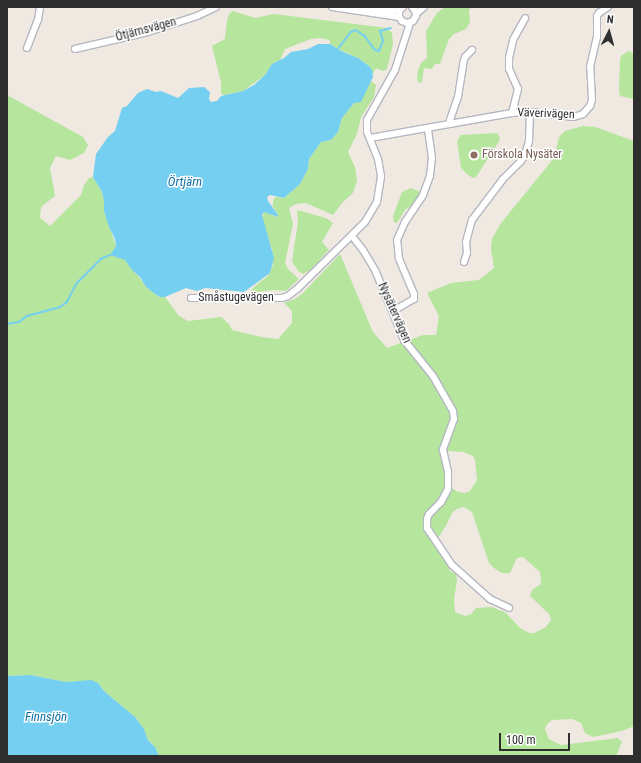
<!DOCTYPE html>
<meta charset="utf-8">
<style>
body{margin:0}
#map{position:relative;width:641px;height:763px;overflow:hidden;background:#efe9e1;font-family:"Roboto Condensed",sans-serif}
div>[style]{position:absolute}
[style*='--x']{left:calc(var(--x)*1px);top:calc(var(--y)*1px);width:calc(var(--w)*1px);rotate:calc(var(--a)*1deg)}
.green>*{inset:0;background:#b6e59e}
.water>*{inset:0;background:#75cff0}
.stream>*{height:1.5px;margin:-0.75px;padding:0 0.75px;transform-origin:0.75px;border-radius:0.75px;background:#75cff0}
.roads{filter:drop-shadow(1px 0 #b4b7c1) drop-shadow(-1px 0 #b4b7c1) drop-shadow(0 1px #b4b7c1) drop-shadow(0 -1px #b4b7c1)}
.minor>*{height:6px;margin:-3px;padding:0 3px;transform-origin:3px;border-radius:3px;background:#fff}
.dots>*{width:11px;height:11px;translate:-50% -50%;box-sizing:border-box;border:2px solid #fff;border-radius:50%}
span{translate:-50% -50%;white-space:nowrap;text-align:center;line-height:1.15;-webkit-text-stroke:3px #fff;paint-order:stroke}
.street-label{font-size:12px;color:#2e2e2e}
.education-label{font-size:12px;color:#785e54}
.left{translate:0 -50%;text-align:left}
.water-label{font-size:13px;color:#0d6fa3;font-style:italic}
.frame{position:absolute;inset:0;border:8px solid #2e2e2e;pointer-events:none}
.north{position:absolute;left:589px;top:12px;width:40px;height:40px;-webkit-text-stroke:3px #fff;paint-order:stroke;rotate:6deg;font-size:11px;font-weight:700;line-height:16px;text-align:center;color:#2e2e2e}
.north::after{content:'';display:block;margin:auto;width:14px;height:18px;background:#2e2e2e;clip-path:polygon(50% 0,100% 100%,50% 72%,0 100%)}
.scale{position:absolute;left:499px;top:733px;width:71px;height:18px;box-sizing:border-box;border:2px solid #2e2e2e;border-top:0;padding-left:5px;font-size:12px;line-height:14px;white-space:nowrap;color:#2e2e2e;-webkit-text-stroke:3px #fff;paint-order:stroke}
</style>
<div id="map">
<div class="green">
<i style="clip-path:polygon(445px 7px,471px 7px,469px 11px,470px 22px,466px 29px,454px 34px,449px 39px,440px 64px,435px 64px,432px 69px,424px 68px,422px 82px,419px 83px,417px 78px,418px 70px,421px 63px,427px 58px,426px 31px,437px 13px)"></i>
<i style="clip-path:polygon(233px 11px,255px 18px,274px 14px,387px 28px,392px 33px,393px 44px,387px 69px,383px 71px,376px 68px,373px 74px,369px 66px,358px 58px,340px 50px,330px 44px,330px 40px,319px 38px,311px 39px,285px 49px,280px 60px,272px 64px,265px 75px,243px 91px,226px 95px,221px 94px,221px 82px,212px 46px,225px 39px,227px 21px,229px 14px)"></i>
<i style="clip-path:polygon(629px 51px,634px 54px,634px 99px,620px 96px,619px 89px,620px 59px,622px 55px)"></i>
<i style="clip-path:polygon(371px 81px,376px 85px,374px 97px,361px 117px,357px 134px,348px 152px,355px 167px,357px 181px,353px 193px,342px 203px,333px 215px,306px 203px,296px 204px,289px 208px,293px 224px,285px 263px,288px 269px,299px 279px,286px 291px,273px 290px,249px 293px,254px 287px,268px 276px,273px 265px,272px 249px,262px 218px,264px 212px,277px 217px,278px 215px,272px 205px,273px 205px,273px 200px,276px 197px,284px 198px,300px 184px,308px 169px,309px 159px,321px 142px,331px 140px,338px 132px,342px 118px,354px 103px,361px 101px)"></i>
<i style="clip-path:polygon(evenodd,7px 95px,83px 137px,88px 145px,84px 153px,70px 160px,56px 156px,50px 168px,55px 196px,41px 207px,40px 218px,50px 226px,81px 195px,84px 185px,89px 178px,93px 177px,102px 192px,104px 201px,104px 211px,116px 246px,132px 270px,137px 274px,146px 287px,159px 297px,165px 297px,179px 316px,188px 321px,221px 317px,229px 324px,232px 330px,261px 337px,278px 339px,292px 323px,292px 311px,284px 303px,295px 299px,303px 293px,340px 254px,373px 332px,387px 348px,423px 335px,436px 335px,439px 316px,427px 293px,451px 283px,479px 280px,494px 268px,491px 249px,492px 239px,501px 223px,550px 163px,555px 155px,559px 137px,565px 131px,583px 126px,595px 127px,634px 141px,634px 726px,622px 731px,593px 737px,585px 733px,581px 723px,572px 719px,552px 720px,547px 724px,545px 729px,549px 739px,561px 745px,618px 738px,622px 742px,616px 756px,159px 756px,152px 743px,148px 740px,144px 729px,135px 717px,104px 691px,98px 683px,86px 681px,66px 682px,30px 675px,7px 676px,7px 95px,449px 451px,464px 452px,473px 456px,475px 460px,477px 480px,470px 491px,465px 493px,458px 492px,446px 484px,444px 467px,440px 457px,449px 451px,7px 95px,464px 507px,472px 512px,489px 563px,494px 568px,502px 573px,510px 573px,517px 558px,523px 557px,540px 572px,541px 584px,532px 590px,530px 596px,549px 614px,551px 620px,546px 627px,534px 633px,529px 633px,520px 628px,505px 612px,491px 607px,476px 608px,471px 614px,465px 616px,455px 612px,454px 599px,457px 581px,456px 574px,450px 571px,440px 550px,434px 544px,447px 524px,452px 513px,457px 509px,464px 507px)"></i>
<i style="clip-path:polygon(497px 133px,500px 138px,498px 143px,476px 177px,473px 178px,468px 175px,461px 168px,457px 141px,461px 135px)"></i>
<i style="clip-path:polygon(411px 188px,420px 192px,419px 196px,416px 202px,405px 210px,397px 223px,394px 222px,393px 216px,402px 192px)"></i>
<i style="clip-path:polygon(297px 210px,326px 218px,333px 223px,322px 242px,329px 250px,310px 270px,303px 274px,298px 271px,292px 261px,298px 222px)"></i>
</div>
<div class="water">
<i style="clip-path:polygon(318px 44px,330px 44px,341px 51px,358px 58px,369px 66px,372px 70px,373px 77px,361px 102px,354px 103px,342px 118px,338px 132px,331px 140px,321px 142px,309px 159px,308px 169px,300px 184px,284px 198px,270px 195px,267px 197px,268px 201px,278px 215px,278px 217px,264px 212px,262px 215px,274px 258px,270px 273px,244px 292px,205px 288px,197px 291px,186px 288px,165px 297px,160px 297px,155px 294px,146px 287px,140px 277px,132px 270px,125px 260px,110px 255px,116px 246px,115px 239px,109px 227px,104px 211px,104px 201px,102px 192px,93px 177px,96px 154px,108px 137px,115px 131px,122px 108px,127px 106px,138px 93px,147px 89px,156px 92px,161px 91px,178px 98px,189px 88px,204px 87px,210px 92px,209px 99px,211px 102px,217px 101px,221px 96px,243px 91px,254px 85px,265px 75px,272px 64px,284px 58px,291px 52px,308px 49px)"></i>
<i style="clip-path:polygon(30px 675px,66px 682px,91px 680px,98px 683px,104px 691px,135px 717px,144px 729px,148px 740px,155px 747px,159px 756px,7px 756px,7px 676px)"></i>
</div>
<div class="stream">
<i style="--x:338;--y:49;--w:21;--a:-53"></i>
<i style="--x:351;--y:32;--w:5;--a:-22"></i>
<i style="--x:356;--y:30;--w:11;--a:34"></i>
<i style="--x:365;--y:36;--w:17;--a:54"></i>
<i style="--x:375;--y:50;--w:4;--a:14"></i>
<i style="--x:379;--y:51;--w:11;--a:-68"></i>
<i style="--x:383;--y:41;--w:10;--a:-107"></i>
<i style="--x:380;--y:31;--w:11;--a:-15"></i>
<i style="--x:7;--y:324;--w:12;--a:-9"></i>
<i style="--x:19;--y:322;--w:10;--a:-37"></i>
<i style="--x:27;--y:316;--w:34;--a:-15"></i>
<i style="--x:60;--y:307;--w:9;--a:-36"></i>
<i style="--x:67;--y:302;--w:20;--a:-63"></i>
<i style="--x:76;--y:284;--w:35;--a:-45"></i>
<i style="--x:101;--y:259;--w:10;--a:-24"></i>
</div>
<div class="roads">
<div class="minor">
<i style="--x:332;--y:7;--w:68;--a:8.5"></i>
<i style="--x:403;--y:7;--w:6;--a:135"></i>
<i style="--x:399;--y:11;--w:6;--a:90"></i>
<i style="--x:399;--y:17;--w:5;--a:53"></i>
<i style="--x:402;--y:21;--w:5;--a:22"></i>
<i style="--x:407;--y:23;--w:6;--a:-18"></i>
<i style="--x:413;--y:21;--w:6;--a:-59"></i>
<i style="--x:416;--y:16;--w:5;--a:-101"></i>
<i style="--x:415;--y:11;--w:5;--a:-127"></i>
<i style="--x:363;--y:10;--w:37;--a:0"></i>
<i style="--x:416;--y:14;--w:11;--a:-41"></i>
<i style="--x:27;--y:48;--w:30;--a:-69"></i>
<i style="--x:38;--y:20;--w:13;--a:-81"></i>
<i style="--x:75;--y:49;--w:75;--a:-13.1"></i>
<i style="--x:148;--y:32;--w:52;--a:-18.1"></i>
<i style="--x:197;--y:16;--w:21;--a:-25"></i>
<i style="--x:512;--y:113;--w:25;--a:-76"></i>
<i style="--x:518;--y:89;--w:22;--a:-114"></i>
<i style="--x:509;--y:69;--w:11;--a:-90"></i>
<i style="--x:509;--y:58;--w:18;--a:-77"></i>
<i style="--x:513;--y:40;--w:25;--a:-61"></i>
<i style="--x:451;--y:124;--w:4;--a:-104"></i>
<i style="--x:450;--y:120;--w:24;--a:-71"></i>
<i style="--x:458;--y:97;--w:33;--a:-81"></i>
<i style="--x:463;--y:64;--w:7;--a:-74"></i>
<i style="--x:465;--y:57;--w:10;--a:-45"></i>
<i style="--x:370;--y:138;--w:144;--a:-10"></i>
<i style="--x:512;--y:113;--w:18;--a:-3"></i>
<i style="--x:530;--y:112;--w:44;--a:6.5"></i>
<i style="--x:574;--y:117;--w:9;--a:-18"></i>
<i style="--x:583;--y:114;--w:11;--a:-49"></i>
<i style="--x:590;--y:106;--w:6;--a:-72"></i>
<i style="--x:592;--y:100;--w:33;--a:-93"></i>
<i style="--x:590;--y:67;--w:31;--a:-77"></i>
<i style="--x:597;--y:37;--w:21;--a:-90"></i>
<i style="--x:597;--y:16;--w:4;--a:-56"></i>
<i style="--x:599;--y:13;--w:11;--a:-34"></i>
<i style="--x:352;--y:236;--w:18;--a:52"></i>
<i style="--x:363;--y:250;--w:23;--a:59"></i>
<i style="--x:375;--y:270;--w:76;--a:67.5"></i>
<i style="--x:404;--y:340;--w:46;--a:51.1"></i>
<i style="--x:433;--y:376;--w:40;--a:60.3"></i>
<i style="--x:453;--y:411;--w:8;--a:83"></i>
<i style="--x:454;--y:419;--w:33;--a:110"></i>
<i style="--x:443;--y:450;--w:23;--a:77"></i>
<i style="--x:448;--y:472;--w:17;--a:90"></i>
<i style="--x:448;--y:489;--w:15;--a:118"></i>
<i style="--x:441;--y:502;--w:17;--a:135"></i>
<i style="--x:429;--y:514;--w:5;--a:112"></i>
<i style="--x:427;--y:519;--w:9;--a:90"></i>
<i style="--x:427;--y:528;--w:45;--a:56"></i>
<i style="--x:452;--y:565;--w:51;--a:41.8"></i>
<i style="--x:490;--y:599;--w:21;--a:25"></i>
<i style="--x:464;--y:262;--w:9;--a:-72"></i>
<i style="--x:467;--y:253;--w:11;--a:-95"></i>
<i style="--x:466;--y:242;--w:23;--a:-75"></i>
<i style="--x:472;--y:220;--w:51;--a:-52.9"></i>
<i style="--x:503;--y:179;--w:25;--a:-45"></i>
<i style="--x:521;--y:161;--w:7;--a:-56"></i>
<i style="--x:525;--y:155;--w:15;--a:-74"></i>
<i style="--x:529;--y:141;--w:29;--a:-88"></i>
<i style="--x:191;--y:298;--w:91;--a:0"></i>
<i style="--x:282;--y:298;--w:6;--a:-18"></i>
<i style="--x:288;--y:296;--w:11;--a:-38"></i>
<i style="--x:297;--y:289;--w:95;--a:-44.6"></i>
<i style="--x:365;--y:222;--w:23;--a:-59"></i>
<i style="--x:377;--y:202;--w:26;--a:-81"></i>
<i style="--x:381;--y:176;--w:17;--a:-100"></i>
<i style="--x:378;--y:159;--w:29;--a:-112"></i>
<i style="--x:367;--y:132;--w:12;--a:-90"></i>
<i style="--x:367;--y:120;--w:57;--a:-60.8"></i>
<i style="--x:395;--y:70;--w:49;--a:-72.3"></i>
<i style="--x:393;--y:311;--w:24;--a:-30"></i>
<i style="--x:414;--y:299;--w:5;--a:-90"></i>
<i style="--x:414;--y:294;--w:39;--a:-113"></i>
<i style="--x:399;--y:258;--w:18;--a:-96"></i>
<i style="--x:397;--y:240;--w:20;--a:-66"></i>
<i style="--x:405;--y:222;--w:32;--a:-56"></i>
<i style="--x:423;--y:195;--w:20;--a:-70"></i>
<i style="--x:430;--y:176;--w:18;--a:-84"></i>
<i style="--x:432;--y:158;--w:29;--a:-98"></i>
</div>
</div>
<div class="dots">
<i style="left:474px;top:155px;background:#8d6e63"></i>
</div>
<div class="street-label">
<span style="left:146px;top:30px;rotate:-15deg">Ötjärnsvägen</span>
<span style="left:546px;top:114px;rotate:2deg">Väverivägen</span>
<span style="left:236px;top:298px">Småstugevägen</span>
<span style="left:394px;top:313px;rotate:66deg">Nysätervägen</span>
</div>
<div class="education-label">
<span class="left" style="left:482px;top:155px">Förskola Nysäter</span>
</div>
<div class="water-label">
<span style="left:185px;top:182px">Örtjärn</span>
<span style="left:46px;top:717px">Finnsjön</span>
</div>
<div class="frame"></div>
<div class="north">N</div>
<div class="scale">100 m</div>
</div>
